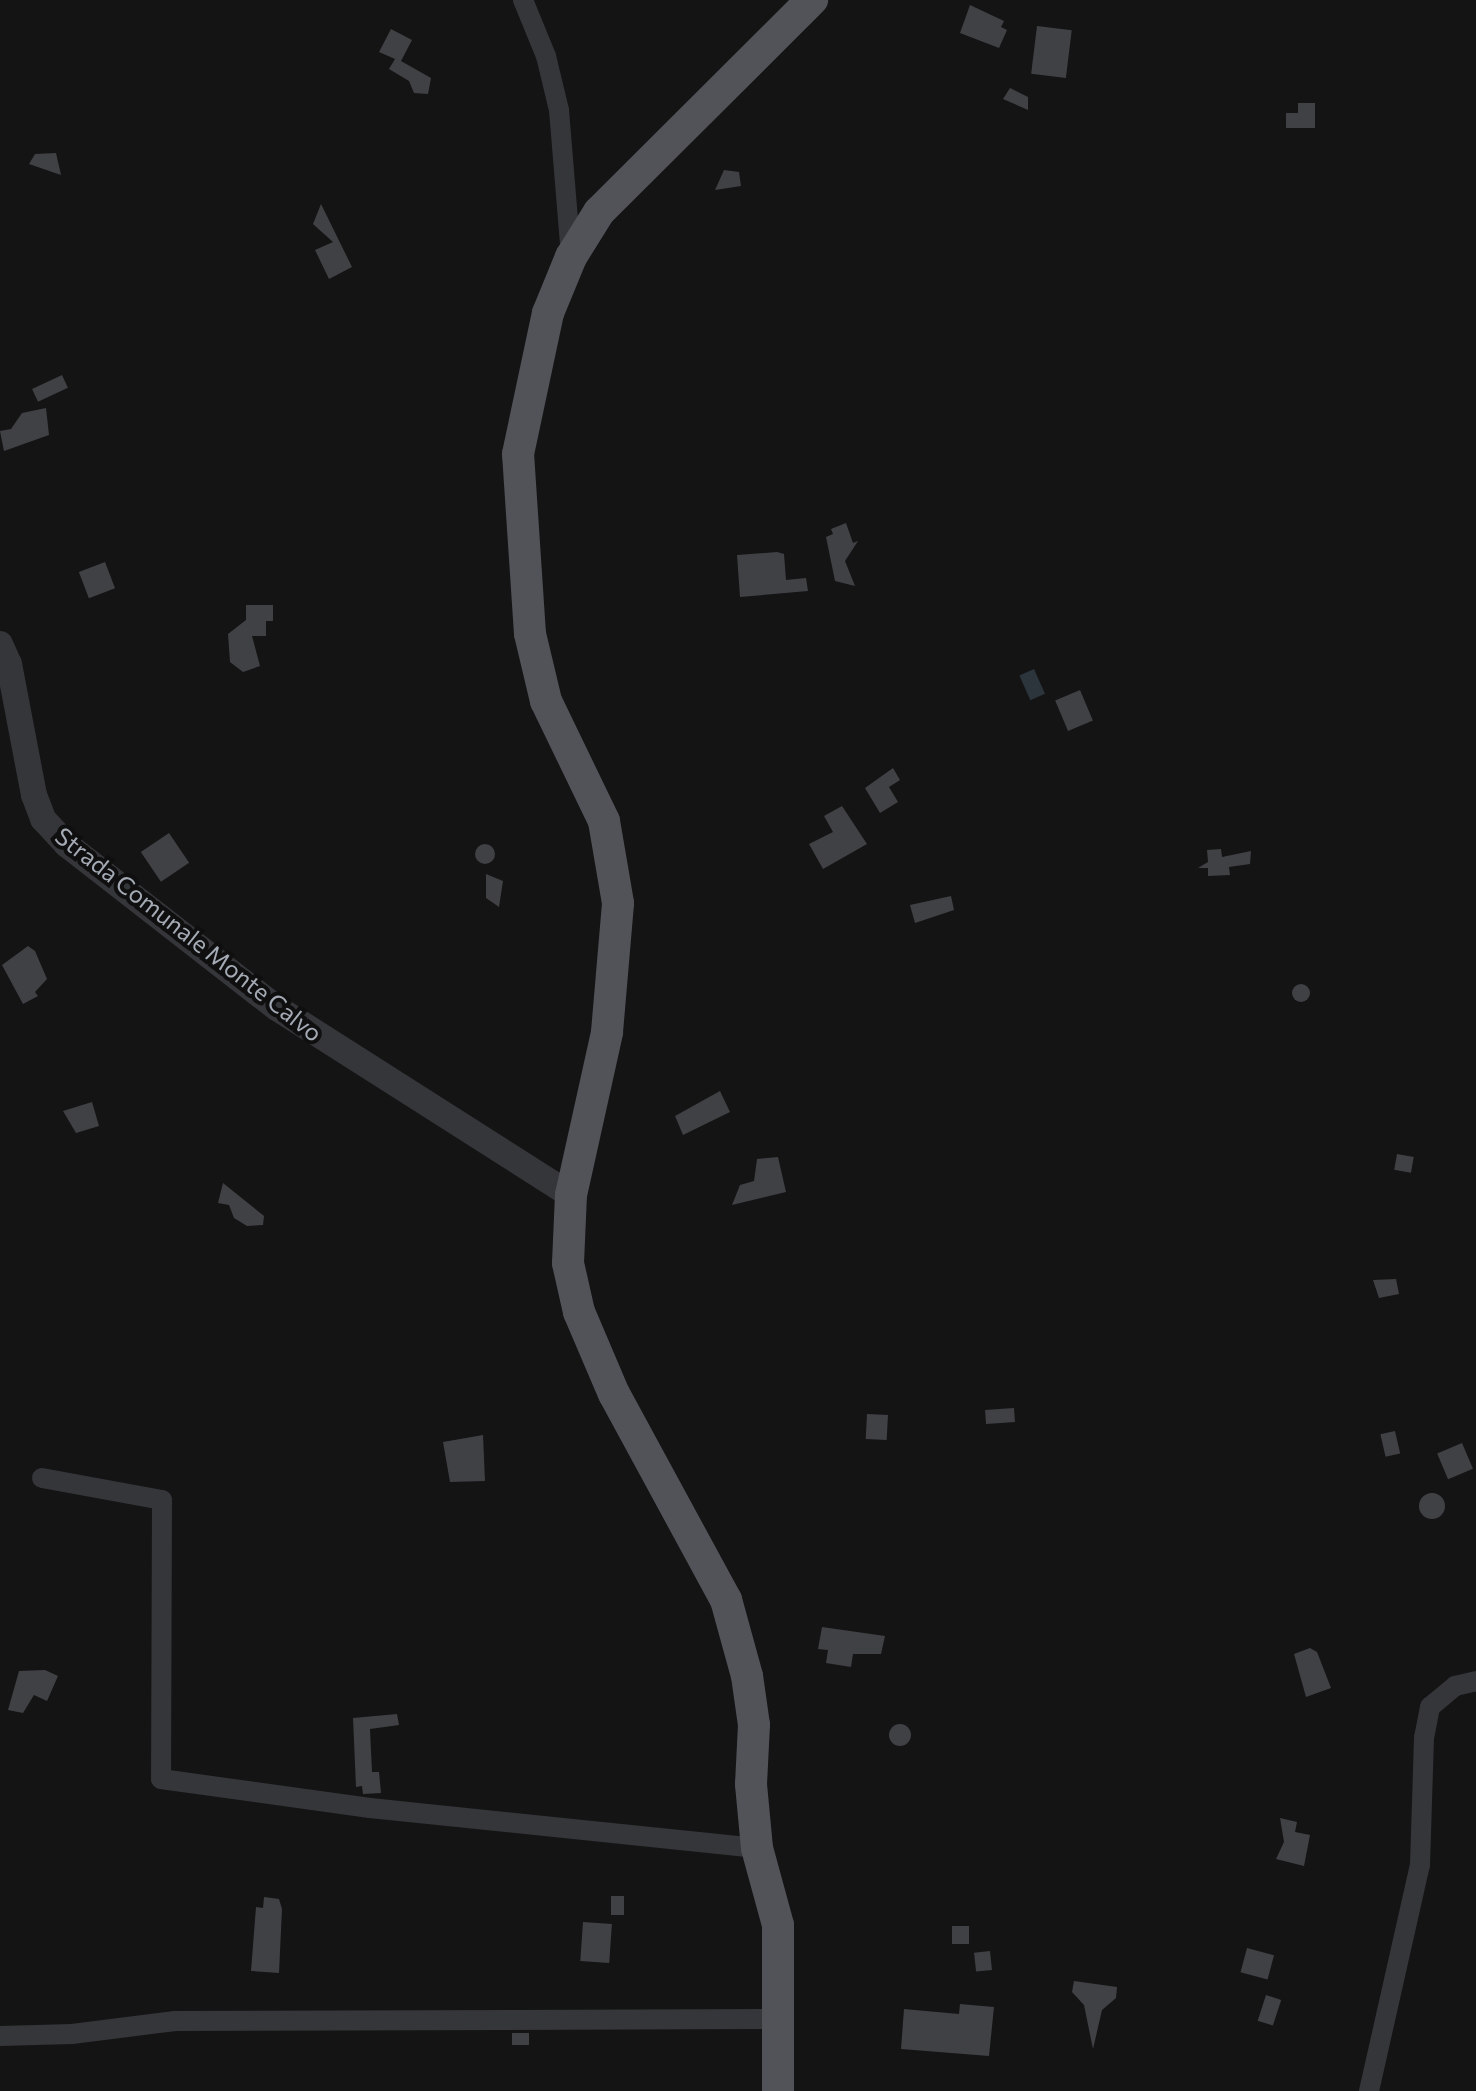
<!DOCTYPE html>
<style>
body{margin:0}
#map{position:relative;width:1476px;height:2091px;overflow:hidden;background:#141415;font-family:Commissioner,sans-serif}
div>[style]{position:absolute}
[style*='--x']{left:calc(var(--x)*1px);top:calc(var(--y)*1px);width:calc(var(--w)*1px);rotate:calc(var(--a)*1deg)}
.water>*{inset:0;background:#2c353b;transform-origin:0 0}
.building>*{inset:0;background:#404145;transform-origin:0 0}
.round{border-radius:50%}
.minor>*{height:20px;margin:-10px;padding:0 10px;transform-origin:10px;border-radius:10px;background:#35363a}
.tertiary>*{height:26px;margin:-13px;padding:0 13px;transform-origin:13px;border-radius:13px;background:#35363a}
.primary>*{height:32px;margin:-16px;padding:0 16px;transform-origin:16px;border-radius:16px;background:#515359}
span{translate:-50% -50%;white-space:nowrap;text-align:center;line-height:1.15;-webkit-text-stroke:8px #0f0f10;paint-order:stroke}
.street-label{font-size:24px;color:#a5abb5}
</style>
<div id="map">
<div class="water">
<i style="left:1034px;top:669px;width:27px;height:16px;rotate:66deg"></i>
</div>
<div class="building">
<i style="clip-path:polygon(970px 5px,1004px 21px,1001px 27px,1007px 30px,999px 48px,960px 33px)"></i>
<i style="left:1037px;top:26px;width:35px;height:48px;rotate:7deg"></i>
<i style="clip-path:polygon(391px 29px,412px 40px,401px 61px,431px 78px,428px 94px,414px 93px,409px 81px,389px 69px,395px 59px,379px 52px)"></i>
<i style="clip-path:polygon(1010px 88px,1028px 97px,1028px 110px,1003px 99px)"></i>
<i style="clip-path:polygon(1298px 103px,1315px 103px,1315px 128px,1286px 128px,1286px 113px,1298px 113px)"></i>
<i style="clip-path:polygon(56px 153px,61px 175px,29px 164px,35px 154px)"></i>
<i style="clip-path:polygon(724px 170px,739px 172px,741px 186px,715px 190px)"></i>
<i style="clip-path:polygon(321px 204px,352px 267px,329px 279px,315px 250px,333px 242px,313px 224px)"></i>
<i style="left:62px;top:375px;width:14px;height:33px;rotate:65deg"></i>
<i style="clip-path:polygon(46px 408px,49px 435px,4px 451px,0 431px,11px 429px,22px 413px)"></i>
<i style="clip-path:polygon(846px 523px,853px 543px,858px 541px,845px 561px,855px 586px,835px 581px,826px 537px,833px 534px,831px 529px)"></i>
<i style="clip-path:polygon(777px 552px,784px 554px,786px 580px,806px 578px,808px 591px,740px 597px,737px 555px)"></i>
<i style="left:105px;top:562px;width:28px;height:28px;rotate:69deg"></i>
<i style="clip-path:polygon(246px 605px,273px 605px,273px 621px,266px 621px,266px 636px,252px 636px,260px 666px,243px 672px,230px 662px,228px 634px,246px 620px)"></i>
<i style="left:1080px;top:690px;width:33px;height:27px;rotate:67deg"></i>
<i style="clip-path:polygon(893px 768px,900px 780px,889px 787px,898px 802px,880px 813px,865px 788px)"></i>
<i style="clip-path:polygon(842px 806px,867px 844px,823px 869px,809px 844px,833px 832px,824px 816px)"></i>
<i style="left:169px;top:833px;width:36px;height:34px;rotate:56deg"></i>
<i class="round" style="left:475px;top:844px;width:20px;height:20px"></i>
<i style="clip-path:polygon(1221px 849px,1222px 857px,1251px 851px,1250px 864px,1229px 867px,1230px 875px,1208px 876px,1208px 868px,1198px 868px,1208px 862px,1207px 850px)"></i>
<i style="clip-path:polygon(486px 874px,503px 881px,499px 907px,486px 898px)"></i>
<i style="clip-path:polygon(951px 896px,954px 910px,915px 923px,910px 905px)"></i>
<i style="clip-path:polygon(28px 946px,35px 951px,47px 979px,35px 992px,38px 996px,23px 1004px,2px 965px)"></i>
<i class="round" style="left:1292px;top:984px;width:18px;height:18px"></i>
<i style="clip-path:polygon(720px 1091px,730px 1112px,683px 1135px,675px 1116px)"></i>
<i style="clip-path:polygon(92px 1102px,99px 1126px,76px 1133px,63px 1111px)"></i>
<i style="left:1397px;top:1154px;width:17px;height:16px;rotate:10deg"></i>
<i style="clip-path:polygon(778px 1157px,786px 1192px,732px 1205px,740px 1185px,754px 1181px,757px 1159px)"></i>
<i style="clip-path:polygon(223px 1183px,264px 1216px,263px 1225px,247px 1226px,234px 1218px,229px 1205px,218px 1203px)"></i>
<i style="clip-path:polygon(1396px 1279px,1399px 1294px,1379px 1298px,1373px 1280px)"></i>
<i style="left:1014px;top:1408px;width:14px;height:29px;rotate:86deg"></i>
<i style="left:867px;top:1414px;width:21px;height:25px;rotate:3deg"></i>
<i style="left:1395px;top:1431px;width:23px;height:15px;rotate:77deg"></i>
<i style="clip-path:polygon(483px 1435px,485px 1481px,450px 1482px,443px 1442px)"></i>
<i style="left:1462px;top:1443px;width:28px;height:27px;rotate:67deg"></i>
<i class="round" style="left:1419px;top:1493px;width:26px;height:26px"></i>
<i style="clip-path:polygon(822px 1627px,885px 1636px,881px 1654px,853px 1654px,851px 1667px,826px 1663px,828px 1650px,818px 1649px)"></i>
<i style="clip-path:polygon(1310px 1648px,1317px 1652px,1331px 1688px,1306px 1697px,1294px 1654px)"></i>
<i style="clip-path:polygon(45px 1670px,58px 1676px,47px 1701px,34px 1695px,23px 1713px,8px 1710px,19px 1671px)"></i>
<i style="clip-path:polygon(397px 1714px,399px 1725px,370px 1729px,372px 1772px,379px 1772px,381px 1793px,363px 1794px,362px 1786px,356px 1787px,353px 1718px)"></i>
<i class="round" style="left:889px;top:1724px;width:22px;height:22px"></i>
<i style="clip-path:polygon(1280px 1818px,1297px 1822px,1295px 1832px,1310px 1835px,1304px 1866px,1276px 1859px,1284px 1842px)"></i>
<i style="left:611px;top:1896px;width:13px;height:19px"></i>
<i style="clip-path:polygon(264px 1897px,279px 1899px,282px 1909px,279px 1973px,251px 1971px,256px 1907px,263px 1908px)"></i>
<i style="left:583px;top:1922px;width:29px;height:39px;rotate:4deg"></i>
<i style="left:969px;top:1926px;width:18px;height:17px;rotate:90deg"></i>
<i style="left:1247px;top:1948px;width:28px;height:25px;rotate:15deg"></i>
<i style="left:990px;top:1951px;width:19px;height:16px;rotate:84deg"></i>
<i style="clip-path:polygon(1074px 1981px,1117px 1987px,1116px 1998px,1102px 2010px,1093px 2049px,1084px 2005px,1072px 1992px)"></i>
<i style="left:1266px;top:1995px;width:16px;height:27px;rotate:18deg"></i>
<i style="clip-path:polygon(960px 2004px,994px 2007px,989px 2056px,901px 2049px,904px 2009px,959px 2014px)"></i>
<i style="left:512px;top:2033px;width:17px;height:12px"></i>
</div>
<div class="minor">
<i style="--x:523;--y:0;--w:61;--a:67.7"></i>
<i style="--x:546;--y:56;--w:56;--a:76.5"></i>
<i style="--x:559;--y:110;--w:147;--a:85.3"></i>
<i style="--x:42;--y:1478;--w:122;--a:10.4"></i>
<i style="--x:162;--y:1500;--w:279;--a:90.2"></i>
<i style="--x:161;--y:1779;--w:211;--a:7.9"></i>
<i style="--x:370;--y:1808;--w:389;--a:5.9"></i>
<i style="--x:0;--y:2036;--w:72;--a:-1.6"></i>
<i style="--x:72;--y:2034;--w:104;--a:-7.2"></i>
<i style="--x:175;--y:2021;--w:606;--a:-0.19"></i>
<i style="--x:1369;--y:2091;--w:232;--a:-77.3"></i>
<i style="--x:1420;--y:1865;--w:127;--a:-88.2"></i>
<i style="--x:1424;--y:1738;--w:32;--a:-79"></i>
<i style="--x:1430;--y:1707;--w:33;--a:-40"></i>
<i style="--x:1455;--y:1686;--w:22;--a:-13"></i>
</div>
<div class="tertiary">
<i style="--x:0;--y:644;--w:22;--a:66"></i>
<i style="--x:9;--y:664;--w:133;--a:79.2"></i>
<i style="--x:34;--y:795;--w:26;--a:69"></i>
<i style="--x:43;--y:819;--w:34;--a:47"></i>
<i style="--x:66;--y:844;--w:267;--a:37.9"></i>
<i style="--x:277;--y:1008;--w:348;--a:32.5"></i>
</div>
<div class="primary">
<i style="--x:778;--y:2091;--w:166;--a:-90"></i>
<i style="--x:778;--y:1925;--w:80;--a:-105.3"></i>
<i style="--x:757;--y:1848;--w:64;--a:-95.4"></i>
<i style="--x:751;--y:1784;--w:59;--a:-87.1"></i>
<i style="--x:754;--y:1725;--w:49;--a:-98.1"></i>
<i style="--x:747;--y:1676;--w:79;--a:-105.4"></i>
<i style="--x:726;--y:1600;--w:234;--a:-118.5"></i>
<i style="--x:614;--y:1394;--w:89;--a:-113.1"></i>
<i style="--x:579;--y:1312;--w:50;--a:-102.7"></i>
<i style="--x:568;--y:1263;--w:68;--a:-87.5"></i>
<i style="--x:571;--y:1195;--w:167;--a:-77.5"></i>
<i style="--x:607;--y:1032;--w:129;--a:-85.1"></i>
<i style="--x:618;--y:903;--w:83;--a:-99.7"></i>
<i style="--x:604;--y:821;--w:133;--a:-115.8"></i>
<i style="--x:546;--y:701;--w:69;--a:-103.4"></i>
<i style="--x:530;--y:634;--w:180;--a:-93.8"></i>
<i style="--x:518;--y:454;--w:144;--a:-78"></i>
<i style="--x:548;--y:313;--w:61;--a:-67.7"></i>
<i style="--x:571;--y:257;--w:53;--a:-58.1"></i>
<i style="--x:599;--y:212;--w:301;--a:-44.9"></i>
</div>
<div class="street-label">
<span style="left:189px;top:934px;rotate:38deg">Strada Comunale Monte Calvo</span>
</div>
</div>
